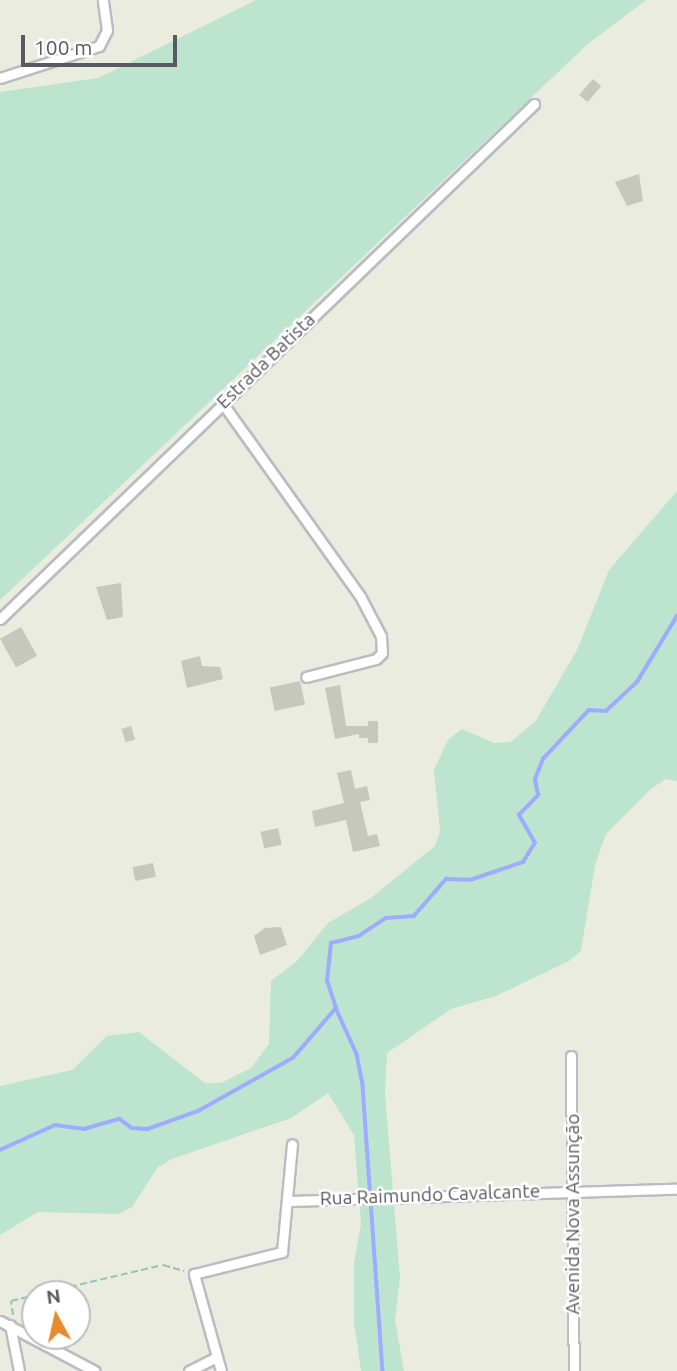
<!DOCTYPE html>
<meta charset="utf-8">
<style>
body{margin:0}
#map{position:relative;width:677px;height:1371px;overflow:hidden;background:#eaece0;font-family:Ubuntu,sans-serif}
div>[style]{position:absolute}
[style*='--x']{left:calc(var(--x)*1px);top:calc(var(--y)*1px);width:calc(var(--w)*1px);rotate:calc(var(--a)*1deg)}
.green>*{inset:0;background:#bde4ce}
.stream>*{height:3.5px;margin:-1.75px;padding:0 1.75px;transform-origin:1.75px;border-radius:1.75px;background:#9fabfe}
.building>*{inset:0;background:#c6c7bd;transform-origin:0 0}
.path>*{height:2px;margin-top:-1px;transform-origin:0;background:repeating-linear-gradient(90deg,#96c4b7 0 7px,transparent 0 10.5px)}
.roads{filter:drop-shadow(2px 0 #bbbbc2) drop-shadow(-2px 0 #bbbbc2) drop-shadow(0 2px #bbbbc2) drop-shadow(0 -2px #bbbbc2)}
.minor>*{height:9px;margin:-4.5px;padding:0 4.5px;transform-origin:4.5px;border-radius:4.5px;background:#fff}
span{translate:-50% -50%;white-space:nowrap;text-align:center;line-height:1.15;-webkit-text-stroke:5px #fff;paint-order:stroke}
.street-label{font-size:19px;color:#595961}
.north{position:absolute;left:21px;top:1280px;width:70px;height:70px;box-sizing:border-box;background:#fff;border:2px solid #bdbdc0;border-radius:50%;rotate:352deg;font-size:19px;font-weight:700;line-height:28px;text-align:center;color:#595961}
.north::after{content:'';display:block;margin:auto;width:24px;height:32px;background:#e68c2c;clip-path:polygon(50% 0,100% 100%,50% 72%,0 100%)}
.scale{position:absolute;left:21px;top:35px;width:156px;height:32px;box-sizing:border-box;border:4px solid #595961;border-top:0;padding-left:9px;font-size:21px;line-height:24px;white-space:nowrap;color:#595961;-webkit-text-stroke:5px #fff;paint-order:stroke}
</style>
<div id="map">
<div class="green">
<i style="clip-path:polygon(256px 0,646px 0,589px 43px,0 600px,0 92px,98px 78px)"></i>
<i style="clip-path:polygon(677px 491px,677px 781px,666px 779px,652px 788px,606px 834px,595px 865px,581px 951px,569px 961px,496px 996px,451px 1009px,387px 1053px,385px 1093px,400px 1278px,395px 1320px,404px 1371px,361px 1371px,354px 1322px,354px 1263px,361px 1224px,354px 1135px,328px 1093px,291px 1118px,172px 1159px,158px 1167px,132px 1207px,118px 1214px,38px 1212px,0 1235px,0 1086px,72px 1070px,107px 1036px,139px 1032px,205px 1083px,221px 1083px,251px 1068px,269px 1044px,271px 981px,297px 961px,328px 923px,371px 898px,435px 846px,440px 831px,434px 770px,448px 740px,462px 729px,494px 743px,510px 742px,535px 722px,577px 650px,609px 570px)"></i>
</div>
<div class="stream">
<i style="--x:336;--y:1008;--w:51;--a:65.5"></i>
<i style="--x:357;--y:1054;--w:33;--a:79"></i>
<i style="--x:363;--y:1086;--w:286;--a:86"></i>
<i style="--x:0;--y:1150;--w:60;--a:-24.4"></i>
<i style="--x:55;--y:1125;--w:29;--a:8"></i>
<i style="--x:84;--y:1129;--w:37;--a:-16"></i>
<i style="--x:120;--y:1119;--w:15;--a:37"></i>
<i style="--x:132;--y:1128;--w:16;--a:4"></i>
<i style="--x:148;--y:1129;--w:53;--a:-19.8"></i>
<i style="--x:198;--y:1111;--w:109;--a:-29.2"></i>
<i style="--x:293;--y:1058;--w:66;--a:-49.3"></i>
<i style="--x:336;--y:1008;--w:28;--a:-108"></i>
<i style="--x:327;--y:981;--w:38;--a:-84"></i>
<i style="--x:331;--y:943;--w:29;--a:-14"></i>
<i style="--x:359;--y:936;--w:32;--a:-34"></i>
<i style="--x:386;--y:918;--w:28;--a:-4"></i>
<i style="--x:414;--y:916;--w:49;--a:-49.1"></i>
<i style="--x:446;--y:879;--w:24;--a:2"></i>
<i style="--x:470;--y:880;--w:56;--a:-18.8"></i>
<i style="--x:523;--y:862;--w:22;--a:-58"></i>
<i style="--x:535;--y:843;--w:32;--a:-120"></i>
<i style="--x:519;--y:815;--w:28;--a:-46"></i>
<i style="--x:538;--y:795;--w:16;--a:-101"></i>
<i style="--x:535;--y:779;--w:22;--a:-68"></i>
<i style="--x:543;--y:759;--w:67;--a:-46.8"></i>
<i style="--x:589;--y:710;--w:17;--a:3"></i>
<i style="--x:606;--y:711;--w:42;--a:-43.1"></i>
<i style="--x:637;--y:682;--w:77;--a:-58.8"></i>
</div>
<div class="building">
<i style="left:593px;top:79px;width:11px;height:21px;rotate:41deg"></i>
<i style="clip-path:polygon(639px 174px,643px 201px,627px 206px,615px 182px)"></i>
<i style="clip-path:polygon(121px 583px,123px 617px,107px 620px,96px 587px)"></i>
<i style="left:21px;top:627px;width:33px;height:24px;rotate:61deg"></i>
<i style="clip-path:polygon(200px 656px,202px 666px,220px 667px,223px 679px,187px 688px,181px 661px)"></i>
<i style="left:300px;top:681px;width:24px;height:31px;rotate:78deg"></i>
<i style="clip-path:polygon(340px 685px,346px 726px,368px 726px,368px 721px,378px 721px,378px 743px,368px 743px,368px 738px,359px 738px,359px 734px,335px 739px,325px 688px)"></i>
<i style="left:131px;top:726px;width:14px;height:10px;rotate:73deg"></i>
<i style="clip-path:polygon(351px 770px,355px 789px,367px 786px,370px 800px,360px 802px,368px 836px,377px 834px,380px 846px,353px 852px,346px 820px,315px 827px,312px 811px,344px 803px,337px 773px)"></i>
<i style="left:278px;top:828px;width:17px;height:18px;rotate:77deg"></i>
<i style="left:153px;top:863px;width:14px;height:21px;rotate:78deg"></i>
<i style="clip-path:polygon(281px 927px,287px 945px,260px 955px,254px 936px,265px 928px)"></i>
</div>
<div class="path">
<i style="--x:39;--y:1294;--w:127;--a:-13.2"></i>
<i style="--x:163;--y:1265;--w:22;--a:16"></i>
<i style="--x:13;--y:1315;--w:14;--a:-98"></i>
<i style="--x:11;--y:1301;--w:25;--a:-14"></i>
</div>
<div class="roads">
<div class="minor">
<i style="--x:0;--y:78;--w:104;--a:-17.9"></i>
<i style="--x:99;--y:46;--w:18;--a:-63"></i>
<i style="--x:107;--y:30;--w:30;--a:-98"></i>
<i style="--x:223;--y:404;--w:236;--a:54.5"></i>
<i style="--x:360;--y:596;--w:45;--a:62.3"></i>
<i style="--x:381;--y:636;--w:17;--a:87"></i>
<i style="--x:382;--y:653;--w:8;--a:135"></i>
<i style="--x:376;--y:659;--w:72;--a:165.6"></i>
<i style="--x:0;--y:619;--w:742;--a:-43.96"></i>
<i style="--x:571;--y:1056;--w:315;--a:89.5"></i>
<i style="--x:287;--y:1201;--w:390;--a:-1.8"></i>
<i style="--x:0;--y:1321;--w:107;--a:27.8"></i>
<i style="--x:10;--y:1325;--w:47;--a:78.9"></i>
<i style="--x:189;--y:1371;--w:31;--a:-27"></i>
<i style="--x:221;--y:1371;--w:101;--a:-105.6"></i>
<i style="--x:194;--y:1274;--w:91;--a:-14"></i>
<i style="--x:282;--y:1252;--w:108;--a:-84.7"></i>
</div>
</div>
<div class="street-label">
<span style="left:266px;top:361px;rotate:-44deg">Estrada Batista</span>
<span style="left:430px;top:1195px;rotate:-2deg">Rua Raimundo Cavalcante</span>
<span style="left:573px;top:1214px;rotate:-90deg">Avenida Nova Assunção</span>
</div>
<div class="north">N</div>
<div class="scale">100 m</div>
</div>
